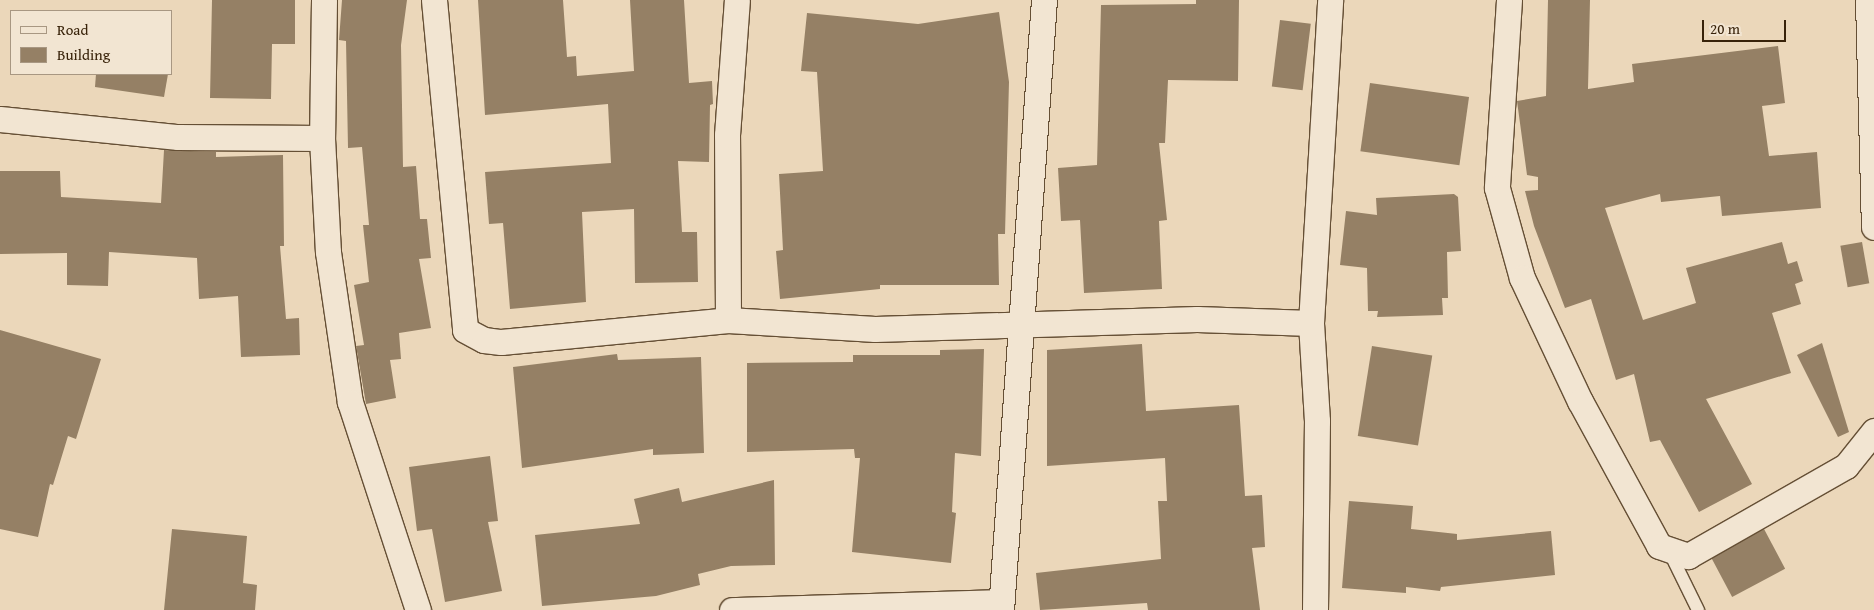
<!DOCTYPE html>
<style>
body{margin:0}
#map{position:relative;width:1874px;height:610px;overflow:hidden;background:#ebd7ba;font-family:"Gentium Book Plus",serif}
div>[style]{position:absolute}
[style*='--x']{left:calc(var(--x)*1px);top:calc(var(--y)*1px);width:calc(var(--w)*1px);rotate:calc(var(--a)*1deg)}
.building>*{inset:0;background:#958065;transform-origin:0 0}
.roads{filter:drop-shadow(1px 0 #654f35) drop-shadow(-1px 0 #654f35) drop-shadow(0 1px #654f35) drop-shadow(0 -1px #654f35)}
.lane>*{height:12px;margin:-6px;padding:0 6px;transform-origin:6px;border-radius:6px;background:#f2e5d2}
.street>*{height:25px;margin:-12.5px;padding:0 12.5px;transform-origin:12.5px;border-radius:12.5px;background:#f2e5d2}
span{translate:-50% -50%;white-space:nowrap;text-align:center;line-height:1.15;-webkit-text-stroke:4px #f2e5d2;paint-order:stroke}
.legend{position:absolute;left:10px;top:10px;width:162px;height:65px;box-sizing:border-box;background:#f2e5d2;border:1px solid #a89782;margin:0;padding:6px 9px;list-style:none;font-size:15px;color:#382209}
.legend li{display:flex;align-items:center;gap:10px;height:25px}
.legend b{width:25px;border:1px solid #a89782}
.scale{position:absolute;left:1702px;top:20px;width:84px;height:22px;box-sizing:border-box;border:2px solid #382209;border-top:0;padding-left:6px;font-size:15px;line-height:18px;white-space:nowrap;color:#382209;-webkit-text-stroke:4px #f2e5d2;paint-order:stroke}
</style>
<div id="map">
<div class="building">
<i style="clip-path:polygon(212px 0,295px 0,295px 44px,272px 44px,271px 99px,210px 98px)"></i>
<i style="clip-path:polygon(342px 0,407px 0,401px 45px,403px 167px,416px 166px,420px 219px,427px 219px,431px 258px,419px 259px,431px 328px,399px 333px,401px 359px,390px 360px,396px 398px,366px 404px,356px 346px,364px 345px,354px 285px,369px 282px,363px 225px,369px 225px,362px 147px,348px 148px,346px 41px,339px 40px)"></i>
<i style="clip-path:polygon(478px 0,563px 0,567px 57px,576px 56px,577px 76px,634px 71px,630px 0,684px 0,689px 83px,712px 81px,713px 104px,710px 105px,709px 162px,678px 161px,682px 232px,697px 232px,698px 282px,635px 283px,634px 209px,582px 212px,586px 302px,510px 309px,503px 223px,489px 224px,485px 172px,611px 163px,608px 104px,485px 115px)"></i>
<i style="clip-path:polygon(1196px 0,1239px 0,1238px 81px,1168px 80px,1165px 143px,1159px 143px,1167px 220px,1159px 221px,1162px 289px,1084px 293px,1080px 220px,1061px 221px,1058px 168px,1097px 165px,1101px 5px,1196px 4px)"></i>
<i style="clip-path:polygon(1548px 0,1590px 0,1588px 89px,1634px 82px,1632px 64px,1778px 46px,1785px 103px,1762px 106px,1769px 156px,1817px 152px,1821px 208px,1722px 216px,1720px 196px,1661px 202px,1660px 194px,1605px 208px,1643px 320px,1696px 303px,1686px 268px,1782px 242px,1788px 264px,1797px 261px,1803px 281px,1795px 284px,1801px 304px,1772px 313px,1791px 373px,1706px 399px,1752px 484px,1699px 512px,1660px 440px,1650px 442px,1634px 374px,1616px 380px,1591px 299px,1565px 308px,1534px 226px,1525px 191px,1538px 190px,1538px 177px,1527px 175px,1517px 101px,1546px 96px)"></i>
<i style="clip-path:polygon(999px 12px,1009px 82px,1005px 234px,998px 234px,999px 285px,880px 285px,880px 289px,780px 299px,776px 251px,783px 250px,779px 174px,823px 171px,817px 72px,801px 71px,807px 13px,918px 24px)"></i>
<i style="left:1280px;top:20px;width:31px;height:67px;rotate:7deg"></i>
<i style="clip-path:polygon(96px 74px,168px 74px,164px 97px,95px 87px)"></i>
<i style="left:1370px;top:83px;width:100px;height:69px;rotate:8deg"></i>
<i style="clip-path:polygon(164px 150px,216px 152px,216px 157px,283px 155px,284px 246px,280px 246px,286px 319px,299px 318px,300px 355px,241px 357px,238px 296px,199px 299px,197px 258px,109px 252px,108px 286px,67px 285px,67px 253px,0 254px,0 171px,60px 171px,61px 197px,161px 203px)"></i>
<i style="clip-path:polygon(1454px 194px,1458px 197px,1461px 251px,1447px 252px,1448px 298px,1442px 298px,1443px 315px,1377px 317px,1378px 311px,1368px 311px,1367px 268px,1340px 265px,1346px 211px,1377px 215px,1376px 198px)"></i>
<i style="left:1862px;top:242px;width:42px;height:22px;rotate:80deg"></i>
<i style="clip-path:polygon(0 330px,101px 359px,76px 439px,68px 436px,53px 485px,50px 484px,38px 537px,0 529px)"></i>
<i style="clip-path:polygon(1822px 343px,1849px 432px,1838px 437px,1797px 355px)"></i>
<i style="clip-path:polygon(1142px 344px,1146px 411px,1239px 405px,1245px 496px,1262px 495px,1265px 547px,1252px 548px,1260px 610px,1148px 610px,1147px 603px,1040px 610px,1036px 573px,1161px 559px,1158px 501px,1167px 501px,1165px 458px,1047px 466px,1047px 350px)"></i>
<i style="left:1372px;top:346px;width:61px;height:91px;rotate:9deg"></i>
<i style="clip-path:polygon(984px 349px,981px 456px,955px 453px,952px 512px,956px 513px,951px 563px,852px 552px,860px 458px,855px 458px,854px 449px,747px 452px,747px 363px,853px 362px,853px 355px,940px 355px,940px 350px)"></i>
<i style="clip-path:polygon(617px 354px,618px 360px,701px 357px,704px 453px,653px 455px,653px 449px,522px 468px,513px 367px)"></i>
<i style="clip-path:polygon(490px 456px,498px 521px,488px 522px,502px 591px,445px 602px,432px 529px,417px 531px,409px 467px)"></i>
<i style="clip-path:polygon(774px 480px,775px 565px,731px 566px,698px 574px,700px 585px,656px 596px,542px 606px,535px 535px,640px 524px,634px 499px,679px 488px,682px 502px)"></i>
<i style="clip-path:polygon(1349px 501px,1413px 506px,1411px 529px,1457px 534px,1457px 540px,1551px 531px,1555px 575px,1441px 587px,1440px 591px,1406px 587px,1406px 593px,1342px 588px)"></i>
<i style="clip-path:polygon(172px 529px,247px 536px,243px 583px,257px 585px,255px 610px,164px 610px)"></i>
<i style="left:1764px;top:529px;width:45px;height:60px;rotate:62deg"></i>
</div>
<div class="roads">
<div class="lane">
<i style="--x:1670;--y:553;--w:64;--a:63.8"></i>
</div>
<div class="street">
<i style="--x:324;--y:0;--w:138;--a:90.8"></i>
<i style="--x:322;--y:138;--w:114;--a:87"></i>
<i style="--x:328;--y:252;--w:152;--a:81.7"></i>
<i style="--x:350;--y:402;--w:219;--a:71.9"></i>
<i style="--x:434;--y:0;--w:331;--a:84.6"></i>
<i style="--x:465;--y:330;--w:21;--a:28"></i>
<i style="--x:484;--y:340;--w:17;--a:7"></i>
<i style="--x:501;--y:342;--w:228;--a:-5.5"></i>
<i style="--x:728;--y:320;--w:147;--a:3.5"></i>
<i style="--x:875;--y:329;--w:322;--a:-1.8"></i>
<i style="--x:1197;--y:319;--w:114;--a:2"></i>
<i style="--x:1509;--y:0;--w:188;--a:93.7"></i>
<i style="--x:1497;--y:188;--w:93;--a:74.5"></i>
<i style="--x:1522;--y:278;--w:136;--a:64.8"></i>
<i style="--x:1580;--y:401;--w:165;--a:61.4"></i>
<i style="--x:1659;--y:546;--w:31;--a:19"></i>
<i style="--x:1688;--y:556;--w:182;--a:-29.7"></i>
<i style="--x:1846;--y:466;--w:45;--a:-51.3"></i>
<i style="--x:1868;--y:0;--w:227;--a:88.5"></i>
<i style="--x:0;--y:119;--w:179;--a:5.8"></i>
<i style="--x:178;--y:137;--w:144;--a:0.4"></i>
<i style="--x:728;--y:320;--w:185;--a:-90.3"></i>
<i style="--x:727;--y:135;--w:135;--a:-85.8"></i>
<i style="--x:732;--y:610;--w:267;--a:-1.7"></i>
<i style="--x:1001;--y:610;--w:612;--a:-85.97"></i>
<i style="--x:1315;--y:610;--w:189;--a:-89.4"></i>
<i style="--x:1317;--y:421;--w:98;--a:-93.5"></i>
<i style="--x:1311;--y:323;--w:324;--a:-86.6"></i>
</div>
</div>
<ul class="legend">
<li><b style="height:6px;background:#f2e5d2"></b>Road</li>
<li><b style="height:14px;background:#958065"></b>Building</li>
</ul>
<div class="scale">20 m</div>
</div>
